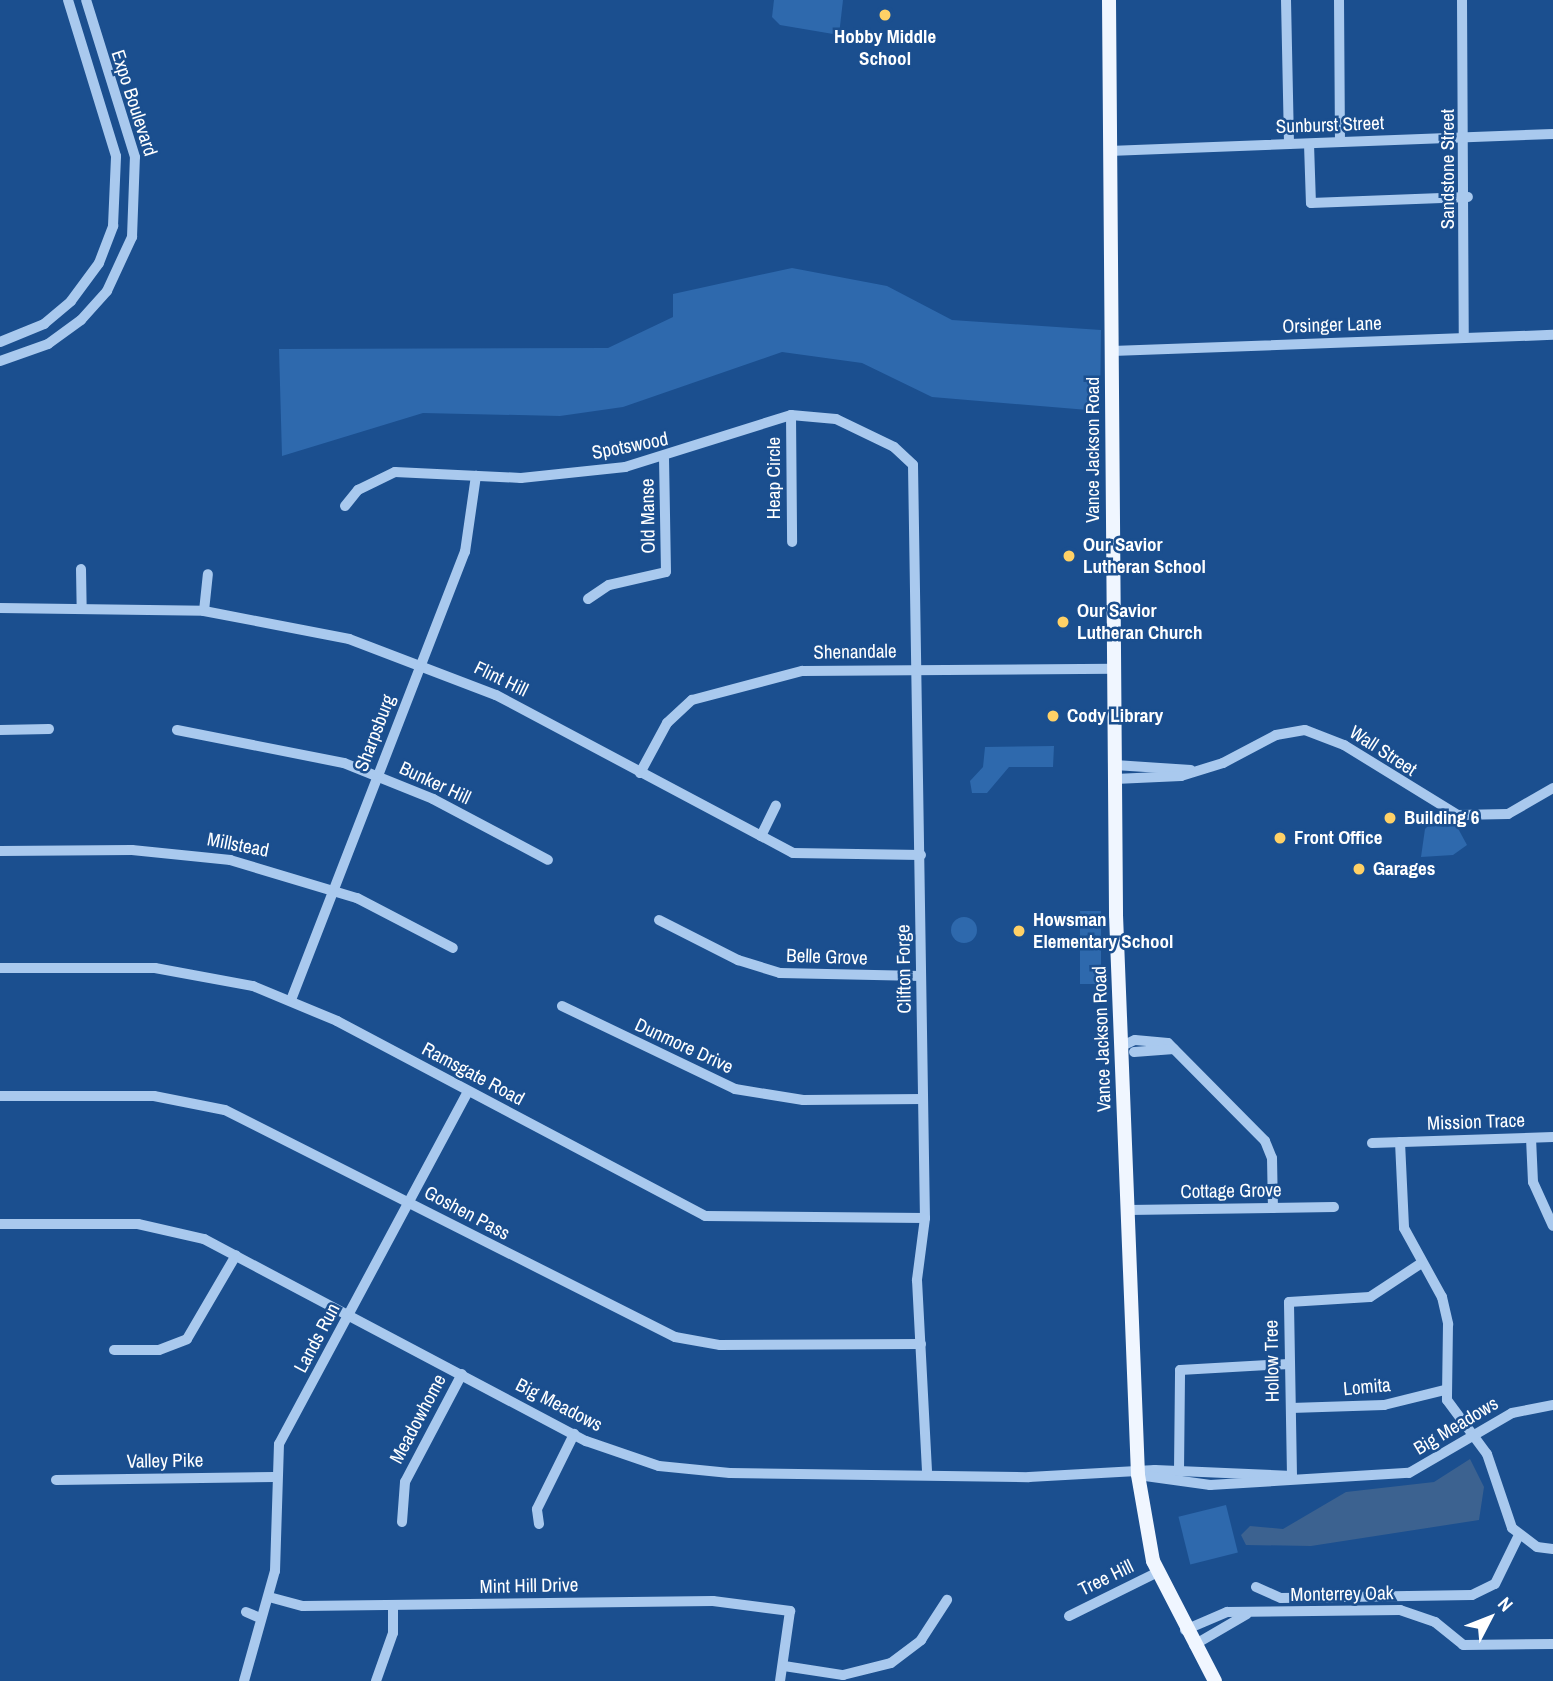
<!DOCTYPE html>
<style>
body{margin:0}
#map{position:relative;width:1553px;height:1681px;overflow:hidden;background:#1b4f8f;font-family:"Archivo Narrow",sans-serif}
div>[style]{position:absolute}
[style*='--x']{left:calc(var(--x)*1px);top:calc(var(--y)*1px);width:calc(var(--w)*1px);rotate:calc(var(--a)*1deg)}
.green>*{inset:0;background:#2e69ad;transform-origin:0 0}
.round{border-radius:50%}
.water>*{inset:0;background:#3c6290}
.minor>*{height:10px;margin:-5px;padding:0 5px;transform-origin:5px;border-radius:5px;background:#a9c9ee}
.major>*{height:14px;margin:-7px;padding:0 7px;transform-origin:7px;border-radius:7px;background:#f0f6ff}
.dots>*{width:19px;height:19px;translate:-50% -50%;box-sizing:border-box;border:4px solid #1b4f8f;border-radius:50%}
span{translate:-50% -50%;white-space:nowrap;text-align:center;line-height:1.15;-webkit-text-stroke:5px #1b4f8f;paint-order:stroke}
.poi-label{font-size:19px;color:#fff;font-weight:700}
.left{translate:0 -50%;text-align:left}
.street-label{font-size:19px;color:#fff}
.north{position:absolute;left:1455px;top:1583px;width:70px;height:70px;-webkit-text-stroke:5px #1b4f8f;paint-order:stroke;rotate:48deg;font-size:19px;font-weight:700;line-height:28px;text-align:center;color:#fff}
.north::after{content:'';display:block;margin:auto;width:24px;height:32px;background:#fff;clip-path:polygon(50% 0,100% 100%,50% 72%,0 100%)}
</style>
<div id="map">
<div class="green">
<i style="clip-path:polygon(774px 0,843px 0,839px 35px,780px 25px,772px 17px)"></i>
<i style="clip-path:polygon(792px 268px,887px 286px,952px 320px,1101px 330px,1100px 411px,932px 397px,862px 363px,782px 352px,623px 407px,560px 416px,423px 413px,282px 456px,279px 349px,608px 348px,673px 317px,673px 294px)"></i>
<i style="clip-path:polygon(1054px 746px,1053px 767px,1009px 767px,987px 793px,972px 793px,970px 781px,983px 767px,985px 747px)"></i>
<i style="clip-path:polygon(1438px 816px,1454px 821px,1467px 845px,1453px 855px,1421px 857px,1425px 829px)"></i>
<i style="left:1080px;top:911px;width:21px;height:73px"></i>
<i class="round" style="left:951px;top:917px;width:26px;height:26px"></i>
<i style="left:1226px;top:1505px;width:49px;height:49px;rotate:76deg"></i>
</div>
<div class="water">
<i style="clip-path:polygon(1470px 1459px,1484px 1487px,1479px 1520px,1311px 1546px,1246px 1545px,1241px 1535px,1250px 1526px,1283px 1529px,1346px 1492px,1434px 1482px)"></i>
</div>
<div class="minor">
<i style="--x:1286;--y:0;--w:144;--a:88.8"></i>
<i style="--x:1339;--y:0;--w:141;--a:89.6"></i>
<i style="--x:1462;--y:0;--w:338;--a:89.7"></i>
<i style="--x:1309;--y:144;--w:59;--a:88.1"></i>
<i style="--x:1311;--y:203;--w:157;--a:-2.2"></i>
<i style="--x:1109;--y:151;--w:444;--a:-2.2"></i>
<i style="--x:0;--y:342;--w:48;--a:-22.2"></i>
<i style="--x:44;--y:324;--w:35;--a:-40"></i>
<i style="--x:71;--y:301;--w:47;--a:-53.6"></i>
<i style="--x:99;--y:263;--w:40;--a:-69"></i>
<i style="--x:113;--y:226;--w:70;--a:-87.5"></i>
<i style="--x:116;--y:156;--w:163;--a:-107.1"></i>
<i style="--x:1112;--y:351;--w:441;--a:-2.1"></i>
<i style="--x:0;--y:361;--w:51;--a:-19.5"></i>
<i style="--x:48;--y:344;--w:41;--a:-36"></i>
<i style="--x:81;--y:320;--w:39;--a:-48"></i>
<i style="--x:107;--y:291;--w:60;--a:-65.2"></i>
<i style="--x:132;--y:237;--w:80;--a:-87.9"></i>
<i style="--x:135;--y:157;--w:164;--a:-107.3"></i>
<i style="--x:791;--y:415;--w:127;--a:89.5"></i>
<i style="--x:345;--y:506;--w:21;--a:-51"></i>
<i style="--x:358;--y:490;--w:41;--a:-25.9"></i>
<i style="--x:395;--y:472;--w:126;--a:2.7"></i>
<i style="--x:521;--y:478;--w:105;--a:-6"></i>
<i style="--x:625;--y:467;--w:174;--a:-17.4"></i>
<i style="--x:791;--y:415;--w:45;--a:5.1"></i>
<i style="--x:836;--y:419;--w:64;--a:25.8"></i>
<i style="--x:894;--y:447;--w:26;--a:43"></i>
<i style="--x:913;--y:465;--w:753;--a:89.09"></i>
<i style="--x:925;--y:1218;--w:63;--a:97.4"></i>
<i style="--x:917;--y:1280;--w:191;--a:87"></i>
<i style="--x:81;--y:569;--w:39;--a:89"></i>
<i style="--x:588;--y:599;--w:25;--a:-34"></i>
<i style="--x:609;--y:585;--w:58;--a:-12.8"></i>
<i style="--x:666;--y:572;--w:113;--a:-91"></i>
<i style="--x:0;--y:608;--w:204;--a:0.8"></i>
<i style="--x:204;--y:611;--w:148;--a:10.9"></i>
<i style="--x:349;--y:639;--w:157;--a:20.9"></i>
<i style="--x:496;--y:695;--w:336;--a:28"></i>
<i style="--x:793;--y:853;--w:128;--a:0.9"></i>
<i style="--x:204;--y:611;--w:37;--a:-84"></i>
<i style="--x:0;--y:730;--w:49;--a:-1.2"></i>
<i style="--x:177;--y:730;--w:170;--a:11.2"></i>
<i style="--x:344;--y:763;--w:96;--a:22"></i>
<i style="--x:433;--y:799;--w:130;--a:27.9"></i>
<i style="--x:1115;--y:765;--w:76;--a:3.8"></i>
<i style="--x:640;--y:773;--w:57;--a:-61.6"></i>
<i style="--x:667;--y:723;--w:34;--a:-43"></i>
<i style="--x:692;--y:700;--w:114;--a:-14.8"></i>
<i style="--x:802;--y:671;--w:312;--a:-0.4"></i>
<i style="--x:1115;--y:779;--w:66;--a:-2.6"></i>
<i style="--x:1181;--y:776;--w:44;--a:-17.2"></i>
<i style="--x:1223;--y:763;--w:60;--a:-27.8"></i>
<i style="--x:1276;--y:735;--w:29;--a:-10"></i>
<i style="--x:1305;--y:730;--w:42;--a:21"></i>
<i style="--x:1344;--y:745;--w:134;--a:31.6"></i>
<i style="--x:1458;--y:815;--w:50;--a:-1.1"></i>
<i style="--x:1508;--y:814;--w:52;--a:-30"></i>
<i style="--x:761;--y:836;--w:34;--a:-64"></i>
<i style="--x:0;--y:851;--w:132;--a:-0.4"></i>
<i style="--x:132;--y:850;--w:99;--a:5.8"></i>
<i style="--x:230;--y:860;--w:133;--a:16.7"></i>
<i style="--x:357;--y:898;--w:108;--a:27.5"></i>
<i style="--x:659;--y:920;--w:89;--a:26.9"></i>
<i style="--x:738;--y:960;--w:44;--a:17.2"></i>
<i style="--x:780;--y:973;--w:141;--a:1.2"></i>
<i style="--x:0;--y:968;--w:155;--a:0"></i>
<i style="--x:155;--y:968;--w:100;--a:10.4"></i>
<i style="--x:253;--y:986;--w:91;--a:22.6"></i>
<i style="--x:337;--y:1021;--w:416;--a:27.9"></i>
<i style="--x:705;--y:1216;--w:220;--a:0.5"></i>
<i style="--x:291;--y:1000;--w:481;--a:-68.8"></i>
<i style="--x:465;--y:552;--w:77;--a:-81.8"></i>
<i style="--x:562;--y:1006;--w:192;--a:25.6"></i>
<i style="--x:735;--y:1089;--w:69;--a:9.2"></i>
<i style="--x:803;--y:1100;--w:120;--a:-0.5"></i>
<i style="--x:1122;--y:1046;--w:14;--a:-25"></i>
<i style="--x:1135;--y:1040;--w:33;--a:5"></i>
<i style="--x:1168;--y:1043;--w:138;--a:45.3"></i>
<i style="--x:1265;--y:1141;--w:18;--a:68"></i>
<i style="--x:1272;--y:1158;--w:50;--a:88.9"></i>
<i style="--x:1134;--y:1052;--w:40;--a:-4.3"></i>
<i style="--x:0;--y:1096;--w:154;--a:0"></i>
<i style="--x:154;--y:1096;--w:72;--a:11.2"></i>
<i style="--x:225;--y:1110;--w:504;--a:26.77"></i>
<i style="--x:675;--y:1337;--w:46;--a:10.1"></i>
<i style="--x:720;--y:1345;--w:201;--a:-0.3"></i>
<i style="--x:1531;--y:1138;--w:44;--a:87.4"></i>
<i style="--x:1533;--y:1182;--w:48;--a:65.6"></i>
<i style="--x:1400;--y:1142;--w:86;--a:87.3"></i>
<i style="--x:1404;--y:1228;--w:79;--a:61.2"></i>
<i style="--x:1442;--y:1297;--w:28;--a:77"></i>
<i style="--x:1448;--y:1324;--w:76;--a:90.8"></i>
<i style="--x:1447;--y:1400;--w:67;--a:53.5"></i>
<i style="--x:1487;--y:1454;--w:78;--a:71.3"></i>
<i style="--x:1512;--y:1528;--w:31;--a:37"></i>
<i style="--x:1537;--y:1547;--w:16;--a:7"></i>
<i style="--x:1372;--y:1143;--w:181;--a:-1.9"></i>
<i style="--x:1128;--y:1210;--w:206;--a:-0.8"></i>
<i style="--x:0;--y:1224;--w:138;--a:0"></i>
<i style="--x:138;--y:1224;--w:68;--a:12.8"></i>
<i style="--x:204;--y:1239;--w:432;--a:27.9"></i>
<i style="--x:586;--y:1441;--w:77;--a:18.9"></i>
<i style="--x:659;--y:1466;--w:71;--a:5.6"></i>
<i style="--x:730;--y:1473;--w:299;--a:0.8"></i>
<i style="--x:1029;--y:1477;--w:126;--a:-3.2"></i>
<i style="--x:1155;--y:1470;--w:137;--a:2.5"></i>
<i style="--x:114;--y:1350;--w:45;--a:0"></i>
<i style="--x:159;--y:1350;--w:30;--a:-21"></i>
<i style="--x:187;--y:1339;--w:97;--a:-59.7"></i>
<i style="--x:1291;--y:1408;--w:93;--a:-1.8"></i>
<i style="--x:1384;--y:1405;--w:63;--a:-13.8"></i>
<i style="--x:1179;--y:1471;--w:101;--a:-89.4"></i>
<i style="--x:1180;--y:1370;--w:109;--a:-3.2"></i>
<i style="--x:1138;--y:1475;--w:73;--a:7.9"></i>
<i style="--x:1210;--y:1485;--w:199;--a:-3.5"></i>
<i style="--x:1409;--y:1473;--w:119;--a:-30.2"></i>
<i style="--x:1512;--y:1413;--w:42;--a:-11"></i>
<i style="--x:1292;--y:1476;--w:174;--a:-91"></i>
<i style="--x:1289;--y:1302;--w:81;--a:-3.5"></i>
<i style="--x:1370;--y:1297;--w:60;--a:-33.4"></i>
<i style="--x:56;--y:1480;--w:218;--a:-0.8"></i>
<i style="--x:402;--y:1522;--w:40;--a:-85.7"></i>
<i style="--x:405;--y:1482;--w:122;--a:-62.2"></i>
<i style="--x:539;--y:1524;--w:15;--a:-98"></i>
<i style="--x:537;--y:1509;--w:84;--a:-63.7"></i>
<i style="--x:1256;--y:1587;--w:27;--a:24"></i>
<i style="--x:1281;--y:1598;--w:191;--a:-0.9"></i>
<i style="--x:1472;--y:1595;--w:25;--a:-26"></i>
<i style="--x:1495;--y:1584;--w:52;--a:-63.9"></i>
<i style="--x:269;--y:1597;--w:35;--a:15"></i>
<i style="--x:303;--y:1606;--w:410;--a:-0.7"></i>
<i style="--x:713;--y:1601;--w:78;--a:7.4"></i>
<i style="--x:790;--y:1611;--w:71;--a:98.1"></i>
<i style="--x:246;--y:1612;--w:15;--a:23"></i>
<i style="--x:1069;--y:1616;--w:99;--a:-26.3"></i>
<i style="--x:1185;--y:1630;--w:46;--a:-23.2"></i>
<i style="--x:1227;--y:1612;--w:173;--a:-0.7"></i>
<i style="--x:1400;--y:1610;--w:37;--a:19"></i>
<i style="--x:1435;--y:1622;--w:36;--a:39"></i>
<i style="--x:1463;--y:1645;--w:90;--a:-0.6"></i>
<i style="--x:1194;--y:1645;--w:61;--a:-30.3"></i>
<i style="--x:784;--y:1666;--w:60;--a:8.7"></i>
<i style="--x:843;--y:1675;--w:49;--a:-14"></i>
<i style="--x:891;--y:1663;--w:38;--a:-37"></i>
<i style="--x:921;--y:1640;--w:48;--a:-57"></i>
<i style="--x:244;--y:1681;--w:114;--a:-74.3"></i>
<i style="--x:275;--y:1571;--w:127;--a:-88.2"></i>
<i style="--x:279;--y:1444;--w:400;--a:-61.8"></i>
<i style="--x:376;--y:1681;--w:51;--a:-70.5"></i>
<i style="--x:393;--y:1633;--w:28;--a:-90"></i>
</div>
<div class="major">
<i style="--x:1109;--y:0;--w:915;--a:89.56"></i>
<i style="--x:1116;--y:915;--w:560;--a:87.75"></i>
<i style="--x:1138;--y:1475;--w:87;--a:80.1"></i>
<i style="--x:1153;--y:1561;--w:135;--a:62.7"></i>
</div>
<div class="dots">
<i style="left:885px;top:15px;background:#ffd166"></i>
<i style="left:1069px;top:556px;background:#ffd166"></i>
<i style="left:1063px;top:622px;background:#ffd166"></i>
<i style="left:1053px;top:716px;background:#ffd166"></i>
<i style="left:1390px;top:818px;background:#ffd166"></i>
<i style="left:1280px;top:838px;background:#ffd166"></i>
<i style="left:1359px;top:869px;background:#ffd166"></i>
<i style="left:1019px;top:931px;background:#ffd166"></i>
</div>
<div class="poi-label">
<span style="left:885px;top:48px">Hobby Middle<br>School</span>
<span class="left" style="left:1083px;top:556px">Our Savior<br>Lutheran School</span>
<span class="left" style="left:1077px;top:622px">Our Savior<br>Lutheran Church</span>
<span class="left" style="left:1067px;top:716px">Cody Library</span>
<span class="left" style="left:1404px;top:818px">Building 6</span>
<span class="left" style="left:1294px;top:838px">Front Office</span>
<span class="left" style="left:1373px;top:869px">Garages</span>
<span class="left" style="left:1033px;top:931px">Howsman<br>Elementary School</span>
</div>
<div class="street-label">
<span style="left:134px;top:103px;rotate:72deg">Expo Boulevard</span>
<span style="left:1330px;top:125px;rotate:-2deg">Sunburst Street</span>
<span style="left:1448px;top:169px;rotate:-90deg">Sandstone Street</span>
<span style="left:1332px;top:325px;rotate:-2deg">Orsinger Lane</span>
<span style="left:630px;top:446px;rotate:-11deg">Spotswood</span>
<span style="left:1093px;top:450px;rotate:-90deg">Vance Jackson Road</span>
<span style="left:774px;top:478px;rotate:-90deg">Heap Circle</span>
<span style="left:648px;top:516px;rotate:-91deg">Old Manse</span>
<span style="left:855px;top:652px;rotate:-1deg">Shenandale</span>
<span style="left:501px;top:679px;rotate:26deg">Flint Hill</span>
<span style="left:375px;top:733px;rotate:-69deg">Sharpsburg</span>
<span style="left:1383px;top:751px;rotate:33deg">Wall Street</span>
<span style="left:435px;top:783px;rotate:25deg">Bunker Hill</span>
<span style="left:238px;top:845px;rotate:11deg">Millstead</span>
<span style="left:827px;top:957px;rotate:2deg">Belle Grove</span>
<span style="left:904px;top:969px;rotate:-91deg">Clifton Forge</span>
<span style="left:1102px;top:1039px;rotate:-92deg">Vance Jackson Road</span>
<span style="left:684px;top:1046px;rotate:25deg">Dunmore Drive</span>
<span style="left:473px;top:1074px;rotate:28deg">Ramsgate Road</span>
<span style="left:1476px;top:1122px;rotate:-2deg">Mission Trace</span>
<span style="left:1231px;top:1191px;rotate:-1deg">Cottage Grove</span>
<span style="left:467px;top:1213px;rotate:28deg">Goshen Pass</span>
<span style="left:317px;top:1338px;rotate:-62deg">Lands Run</span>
<span style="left:1272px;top:1361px;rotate:-91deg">Hollow Tree</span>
<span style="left:1367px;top:1387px;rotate:-5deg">Lomita</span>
<span style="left:559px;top:1405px;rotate:27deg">Big Meadows</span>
<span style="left:418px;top:1419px;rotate:-62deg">Meadowhome</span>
<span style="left:1456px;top:1426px;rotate:-31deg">Big Meadows</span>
<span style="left:165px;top:1461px;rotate:-1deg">Valley Pike</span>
<span style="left:1106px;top:1578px;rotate:-26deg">Tree Hill</span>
<span style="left:529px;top:1586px;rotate:-1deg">Mint Hill Drive</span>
<span style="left:1342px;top:1594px;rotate:-1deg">Monterrey Oak</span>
</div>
<div class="north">N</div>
</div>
